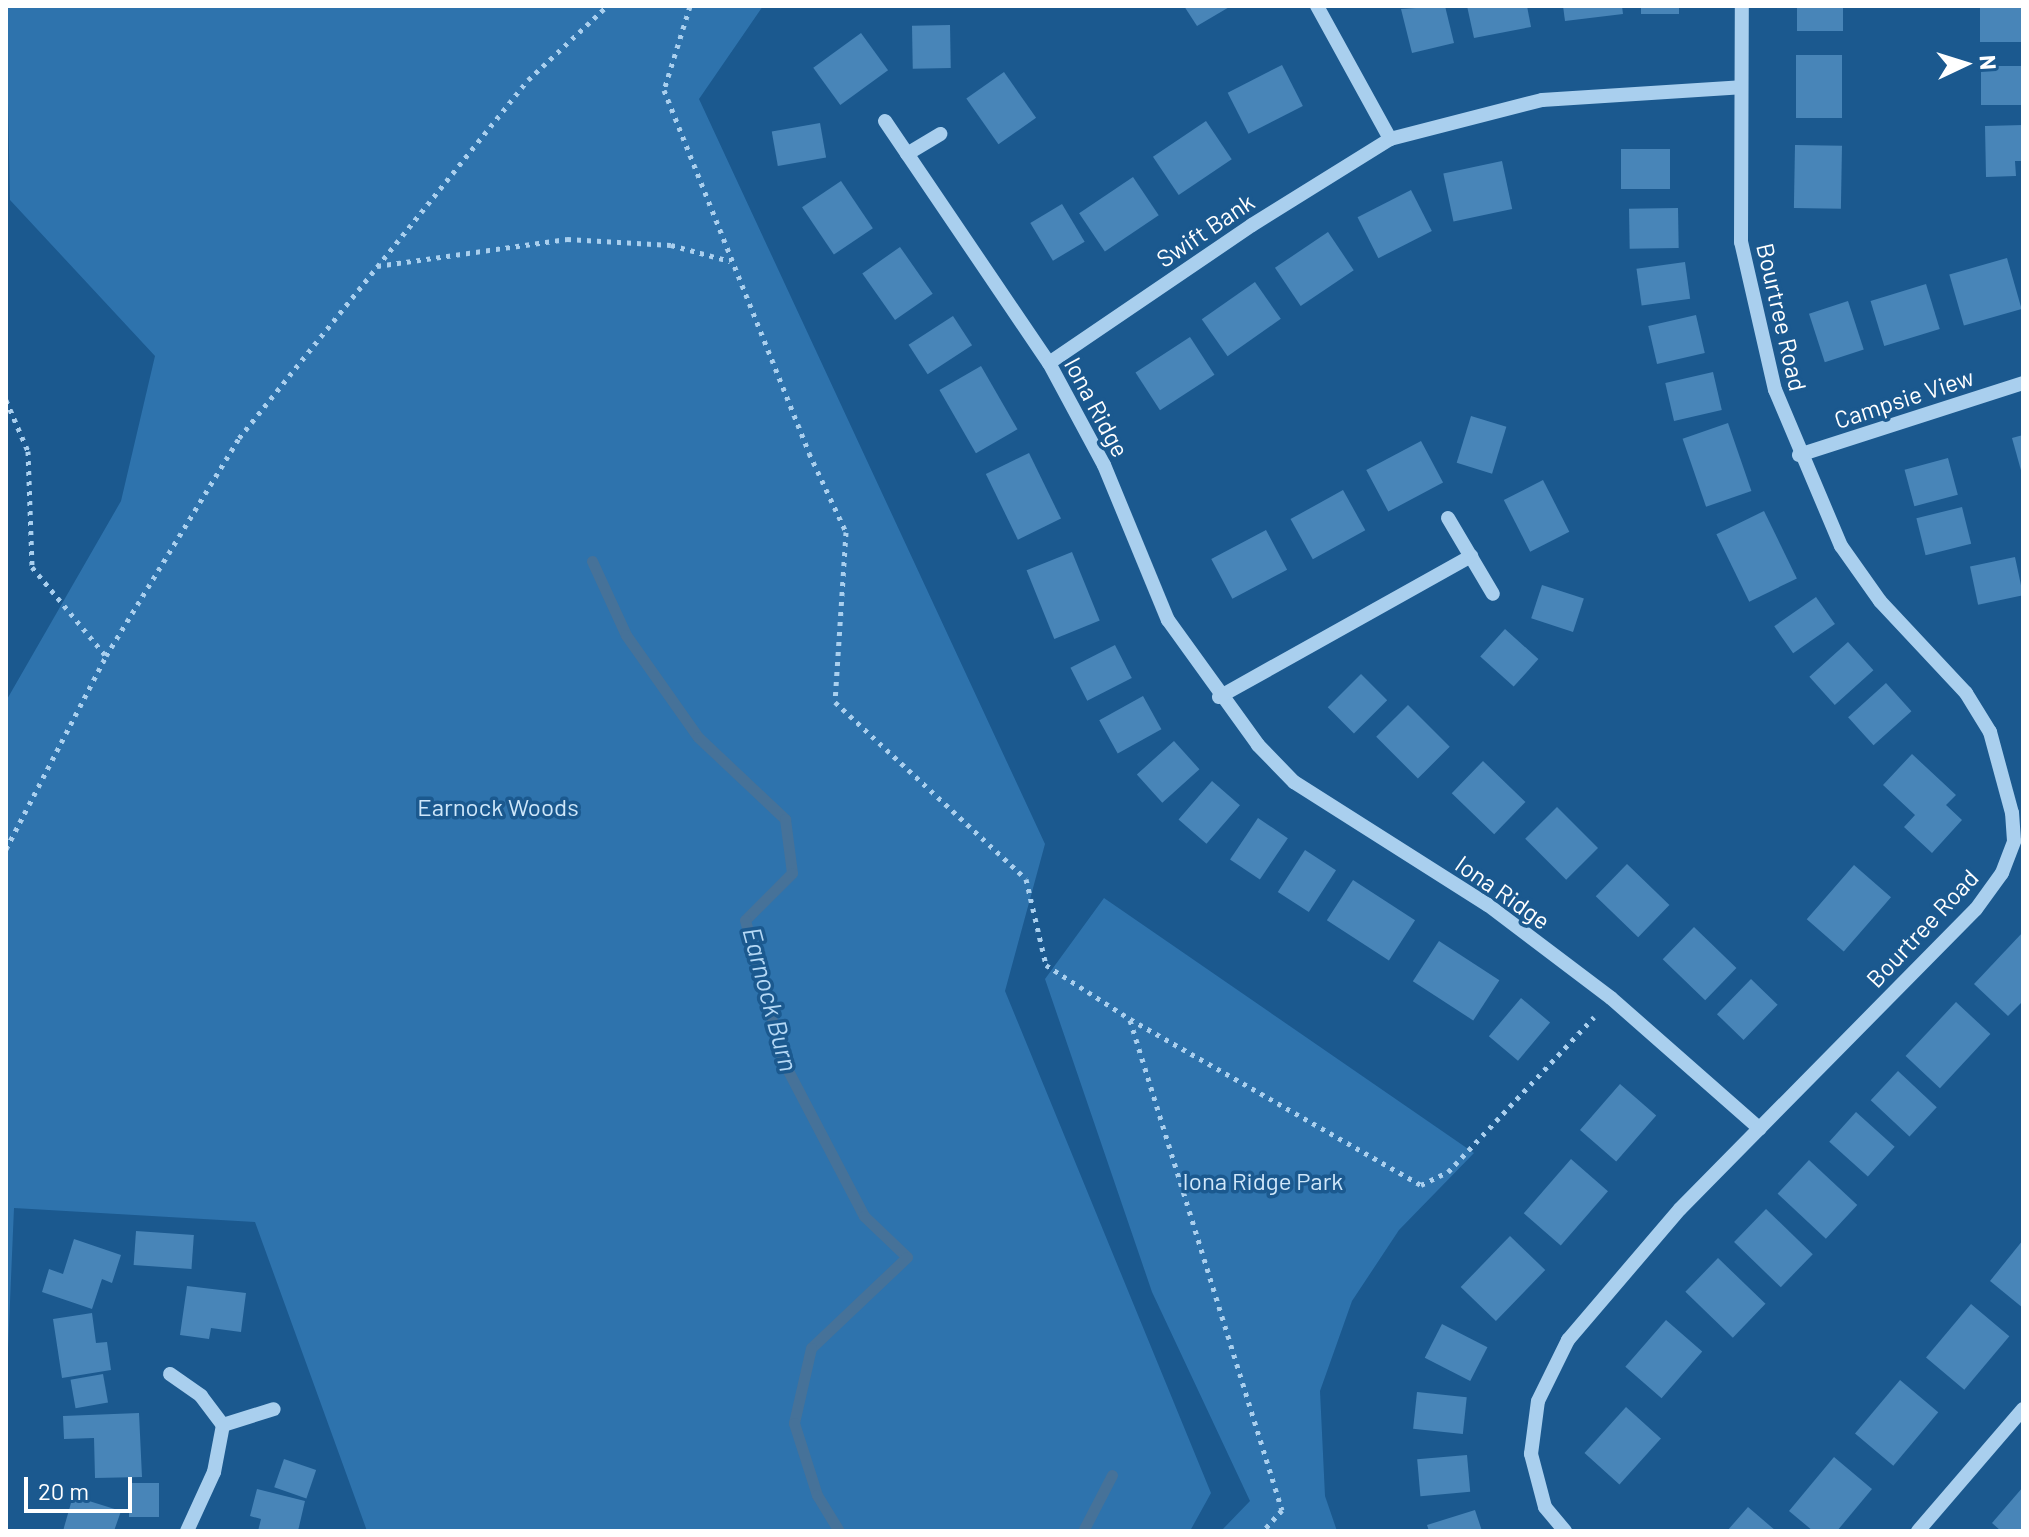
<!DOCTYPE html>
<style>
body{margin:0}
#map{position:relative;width:2029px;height:1537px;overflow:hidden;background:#1b598f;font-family:Barlow,sans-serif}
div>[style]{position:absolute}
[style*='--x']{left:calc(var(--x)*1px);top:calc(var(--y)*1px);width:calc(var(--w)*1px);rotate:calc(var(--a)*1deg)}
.green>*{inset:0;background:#2e73ad}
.stream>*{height:11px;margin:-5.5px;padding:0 5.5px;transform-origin:5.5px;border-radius:5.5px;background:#467299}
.building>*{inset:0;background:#4885b8;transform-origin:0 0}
.path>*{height:5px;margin-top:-2.5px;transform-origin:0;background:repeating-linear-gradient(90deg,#a9cfee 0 4px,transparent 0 10px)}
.minor>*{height:14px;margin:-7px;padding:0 7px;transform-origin:7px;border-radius:7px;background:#a9cfee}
span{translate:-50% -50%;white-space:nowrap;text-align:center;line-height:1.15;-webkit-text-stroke:7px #1b598f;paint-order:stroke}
.street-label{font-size:24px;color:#fff}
.park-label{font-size:24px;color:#cfe7fa}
.water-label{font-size:26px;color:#b5d8f5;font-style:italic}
.frame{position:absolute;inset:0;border:8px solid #fff;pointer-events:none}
.north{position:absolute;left:1925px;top:24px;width:80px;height:80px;-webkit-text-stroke:6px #1b598f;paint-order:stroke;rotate:86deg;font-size:22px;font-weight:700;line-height:32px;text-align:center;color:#fff}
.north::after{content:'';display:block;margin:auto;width:28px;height:36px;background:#fff;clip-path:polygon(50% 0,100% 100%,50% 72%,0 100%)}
.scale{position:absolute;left:24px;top:1477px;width:108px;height:36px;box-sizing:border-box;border:4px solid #fff;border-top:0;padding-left:10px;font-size:24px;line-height:28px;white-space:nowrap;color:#fff;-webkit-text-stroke:6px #1b598f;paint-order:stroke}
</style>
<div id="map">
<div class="green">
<i style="clip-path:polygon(6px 6px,763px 6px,699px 99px,1045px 844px,1005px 991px,1211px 1493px,1190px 1531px,367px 1531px,255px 1222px,14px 1208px,6px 1396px,6px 701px,121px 501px,155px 356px,10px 200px)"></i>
<i style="clip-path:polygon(1104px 898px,1474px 1153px,1399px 1230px,1352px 1301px,1320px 1391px,1325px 1496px,1337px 1531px,1221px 1531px,1250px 1501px,1152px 1292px,1045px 979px)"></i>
</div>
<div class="stream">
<i style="--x:592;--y:561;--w:81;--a:65.3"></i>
<i style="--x:626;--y:635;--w:125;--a:54.8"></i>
<i style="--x:698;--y:737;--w:120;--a:43.3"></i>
<i style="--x:785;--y:819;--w:54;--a:82.6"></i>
<i style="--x:792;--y:873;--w:66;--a:135"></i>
<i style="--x:745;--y:920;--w:146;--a:74.9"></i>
<i style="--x:783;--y:1061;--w:175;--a:62.4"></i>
<i style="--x:864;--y:1216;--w:59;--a:43.6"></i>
<i style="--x:907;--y:1257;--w:132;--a:136.5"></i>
<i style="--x:811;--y:1348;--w:77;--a:102.8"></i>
<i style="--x:794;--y:1423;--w:76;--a:72.3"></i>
<i style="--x:817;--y:1495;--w:42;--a:58.6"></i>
<i style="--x:1083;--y:1531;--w:63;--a:-62.6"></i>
</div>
<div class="building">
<i style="clip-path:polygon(1184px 6px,1231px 6px,1197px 26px)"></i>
<i style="clip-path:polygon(1445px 6px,1454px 43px,1412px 53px,1401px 9px)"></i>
<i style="clip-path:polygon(1467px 6px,1527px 6px,1531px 27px,1474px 38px)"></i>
<i style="clip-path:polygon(1563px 6px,1622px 6px,1623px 14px,1565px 21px)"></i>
<i style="left:1641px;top:6px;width:38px;height:8px"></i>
<i style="left:1797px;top:6px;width:46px;height:25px"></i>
<i style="left:1980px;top:6px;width:43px;height:36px"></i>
<i style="left:950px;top:25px;width:43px;height:38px;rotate:89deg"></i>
<i style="left:861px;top:33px;width:46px;height:59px;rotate:54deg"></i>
<i style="left:1796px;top:55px;width:46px;height:63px"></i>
<i style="left:1282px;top:65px;width:46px;height:61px;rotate:63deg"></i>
<i style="left:2023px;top:66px;width:39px;height:42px;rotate:90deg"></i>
<i style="left:1004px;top:72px;width:56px;height:46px;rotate:55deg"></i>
<i style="left:1206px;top:121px;width:46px;height:64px;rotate:56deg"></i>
<i style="left:820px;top:123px;width:35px;height:49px;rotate:80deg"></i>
<i style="clip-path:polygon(2023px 125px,2023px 161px,2015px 161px,2016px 176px,1986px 177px,1985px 126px)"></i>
<i style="left:1795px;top:145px;width:47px;height:63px;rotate:1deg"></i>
<i style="left:1621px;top:149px;width:49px;height:40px"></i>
<i style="left:1502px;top:161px;width:49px;height:60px;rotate:78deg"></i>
<i style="left:1133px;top:177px;width:46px;height:65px;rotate:56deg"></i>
<i style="left:841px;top:181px;width:57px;height:47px;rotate:56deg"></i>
<i style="left:1411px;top:190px;width:46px;height:60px;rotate:63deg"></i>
<i style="left:1062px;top:204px;width:44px;height:37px;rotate:59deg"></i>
<i style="left:1678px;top:208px;width:40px;height:49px;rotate:89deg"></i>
<i style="left:1328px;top:232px;width:46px;height:64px;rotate:56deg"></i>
<i style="left:900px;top:247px;width:57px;height:46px;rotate:55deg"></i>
<i style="left:2007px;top:258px;width:53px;height:60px;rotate:74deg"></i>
<i style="left:1685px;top:262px;width:37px;height:49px;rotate:82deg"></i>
<i style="left:1255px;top:282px;width:45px;height:65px;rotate:55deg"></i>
<i style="left:1926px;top:284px;width:47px;height:58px;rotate:73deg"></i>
<i style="left:1848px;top:301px;width:51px;height:41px;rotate:72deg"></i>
<i style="left:1696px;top:315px;width:39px;height:49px;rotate:77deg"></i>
<i style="left:953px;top:316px;width:35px;height:53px;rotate:57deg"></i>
<i style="left:1190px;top:337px;width:45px;height:65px;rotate:57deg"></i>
<i style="left:981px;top:366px;width:73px;height:48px;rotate:60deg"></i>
<i style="left:1713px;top:372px;width:39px;height:49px;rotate:77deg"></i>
<i style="left:1471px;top:416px;width:37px;height:49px;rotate:17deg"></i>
<i style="left:1728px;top:423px;width:72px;height:48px;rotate:71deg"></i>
<i style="clip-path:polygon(2023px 435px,2023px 474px,2022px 474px,2012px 438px)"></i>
<i style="left:1421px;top:441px;width:47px;height:62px;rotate:62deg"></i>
<i style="left:1029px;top:453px;width:73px;height:48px;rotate:64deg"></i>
<i style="left:1948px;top:458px;width:38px;height:45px;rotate:75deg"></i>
<i style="left:1543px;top:480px;width:58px;height:44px;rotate:63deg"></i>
<i style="left:1343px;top:490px;width:46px;height:60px;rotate:61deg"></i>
<i style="left:1962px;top:507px;width:38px;height:47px;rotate:76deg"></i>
<i style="left:1764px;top:511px;width:75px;height:53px;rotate:64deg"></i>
<i style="left:1266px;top:530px;width:45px;height:62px;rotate:62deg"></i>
<i style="left:1072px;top:552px;width:74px;height:49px;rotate:68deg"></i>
<i style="left:2015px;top:557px;width:39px;height:46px;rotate:78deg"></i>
<i style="left:1542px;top:585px;width:44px;height:35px;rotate:18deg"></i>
<i style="left:1816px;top:597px;width:33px;height:51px;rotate:55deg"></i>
<i style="left:1505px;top:629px;width:45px;height:37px;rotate:42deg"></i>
<i style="left:1848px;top:642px;width:38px;height:52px;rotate:48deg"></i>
<i style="left:1115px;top:645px;width:37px;height:50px;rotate:63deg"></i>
<i style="left:1361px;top:674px;width:37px;height:47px;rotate:45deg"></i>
<i style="left:1886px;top:683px;width:38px;height:51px;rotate:48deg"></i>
<i style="left:1143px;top:696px;width:38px;height:50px;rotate:61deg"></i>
<i style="left:1408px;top:705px;width:59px;height:45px;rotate:45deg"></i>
<i style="left:1174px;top:741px;width:38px;height:50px;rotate:48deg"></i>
<i style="clip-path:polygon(1912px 754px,1956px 795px,1946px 805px,1962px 820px,1932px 853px,1904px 827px,1915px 815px,1883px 785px)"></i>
<i style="left:1483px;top:761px;width:59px;height:45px;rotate:44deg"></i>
<i style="left:1212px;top:781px;width:37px;height:51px;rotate:41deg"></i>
<i style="left:1557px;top:807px;width:58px;height:45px;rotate:45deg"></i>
<i style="left:1258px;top:818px;width:36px;height:50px;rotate:34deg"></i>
<i style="left:1305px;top:850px;width:37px;height:50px;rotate:33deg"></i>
<i style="left:1627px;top:864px;width:59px;height:45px;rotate:44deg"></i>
<i style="left:1854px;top:865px;width:49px;height:72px;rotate:41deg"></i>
<i style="left:1353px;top:880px;width:74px;height:48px;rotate:33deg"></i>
<i style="left:1694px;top:927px;width:59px;height:45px;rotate:44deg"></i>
<i style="clip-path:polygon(2023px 932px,2023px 1001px,2008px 1016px,1974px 984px)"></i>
<i style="left:1439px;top:941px;width:72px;height:48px;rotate:33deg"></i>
<i style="left:1751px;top:979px;width:37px;height:49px;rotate:44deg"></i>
<i style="left:1521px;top:998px;width:38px;height:50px;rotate:40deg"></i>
<i style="left:1956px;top:1002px;width:47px;height:74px;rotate:43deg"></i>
<i style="left:1898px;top:1071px;width:53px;height:40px;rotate:43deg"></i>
<i style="left:1620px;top:1084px;width:48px;height:61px;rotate:41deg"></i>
<i style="left:1856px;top:1112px;width:52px;height:40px;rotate:42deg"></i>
<i style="left:1571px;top:1159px;width:49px;height:72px;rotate:41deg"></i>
<i style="left:1809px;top:1160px;width:66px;height:46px;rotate:43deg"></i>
<i style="left:1766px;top:1209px;width:65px;height:46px;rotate:44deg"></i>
<i style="left:136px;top:1231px;width:58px;height:34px;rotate:4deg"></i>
<i style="left:1510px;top:1236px;width:49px;height:71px;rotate:44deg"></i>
<i style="clip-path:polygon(74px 1239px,121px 1255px,112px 1283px,102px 1279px,92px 1309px,42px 1292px,49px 1269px,63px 1274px)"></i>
<i style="clip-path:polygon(2023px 1240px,2023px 1308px,1990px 1281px)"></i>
<i style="left:1718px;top:1258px;width:66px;height:47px;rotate:44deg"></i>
<i style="clip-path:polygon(187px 1286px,246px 1293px,241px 1332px,211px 1328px,209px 1339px,180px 1335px)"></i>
<i style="left:1971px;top:1304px;width:50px;height:70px;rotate:40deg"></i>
<i style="clip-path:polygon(92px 1313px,96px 1343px,107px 1342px,111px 1370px,62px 1378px,53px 1319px)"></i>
<i style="left:1666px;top:1320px;width:48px;height:62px;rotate:41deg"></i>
<i style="left:1442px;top:1324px;width:51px;height:38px;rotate:27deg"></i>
<i style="left:103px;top:1374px;width:29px;height:33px;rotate:80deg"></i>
<i style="left:1900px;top:1380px;width:50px;height:70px;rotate:40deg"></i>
<i style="left:1417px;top:1392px;width:50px;height:37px;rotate:6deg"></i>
<i style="left:1626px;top:1407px;width:47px;height:62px;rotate:42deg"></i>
<i style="clip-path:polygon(139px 1413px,142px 1477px,95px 1478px,94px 1438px,64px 1439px,63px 1416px)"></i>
<i style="left:1467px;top:1455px;width:37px;height:50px;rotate:85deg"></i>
<i style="clip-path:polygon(1834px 1457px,1872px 1489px,1837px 1531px,1813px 1531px,1789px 1511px)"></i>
<i style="left:284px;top:1459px;width:34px;height:30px;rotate:19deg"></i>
<i style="left:129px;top:1483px;width:30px;height:34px"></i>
<i style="clip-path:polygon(2023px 1487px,2023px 1531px,2001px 1531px,1992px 1523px)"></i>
<i style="clip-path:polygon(257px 1489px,305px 1501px,298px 1531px,258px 1531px,261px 1519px,250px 1516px)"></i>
<i style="clip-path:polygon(73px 1496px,121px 1511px,114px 1531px,63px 1531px)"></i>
<i style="clip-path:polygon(1748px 1507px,1776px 1531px,1727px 1531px)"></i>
<i style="clip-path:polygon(1475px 1510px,1482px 1531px,1429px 1531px,1427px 1525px)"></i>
</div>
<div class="path">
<i style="--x:690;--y:6;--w:88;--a:107.2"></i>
<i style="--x:664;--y:90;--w:391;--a:68.2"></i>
<i style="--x:809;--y:453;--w:87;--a:64.9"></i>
<i style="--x:846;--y:532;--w:170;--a:93.7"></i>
<i style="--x:835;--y:702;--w:260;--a:42.8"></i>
<i style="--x:1026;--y:879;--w:88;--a:76.9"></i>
<i style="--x:1046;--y:965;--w:100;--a:32.7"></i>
<i style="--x:1130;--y:1019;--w:335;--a:29.7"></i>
<i style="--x:1421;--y:1185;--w:30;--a:-26"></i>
<i style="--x:1448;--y:1172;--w:213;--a:-46.7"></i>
<i style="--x:377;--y:266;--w:192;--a:-8.1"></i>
<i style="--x:567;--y:239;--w:104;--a:3.3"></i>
<i style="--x:671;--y:245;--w:61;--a:15.2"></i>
<i style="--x:6;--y:400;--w:56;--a:66.7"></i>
<i style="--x:28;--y:451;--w:116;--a:88"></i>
<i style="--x:32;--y:567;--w:116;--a:50.3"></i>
<i style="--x:6;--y:849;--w:217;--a:-62.6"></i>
<i style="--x:106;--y:656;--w:255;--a:-58.6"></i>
<i style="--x:239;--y:438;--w:460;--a:-51.1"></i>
<i style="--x:528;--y:80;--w:108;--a:-43.1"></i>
<i style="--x:1130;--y:1020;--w:513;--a:72.77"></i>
<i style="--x:1282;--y:1510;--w:28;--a:132"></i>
</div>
<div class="minor">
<i style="--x:1317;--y:6;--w:152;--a:61.2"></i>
<i style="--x:885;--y:121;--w:292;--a:55.9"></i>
<i style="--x:1049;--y:363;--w:116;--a:61.7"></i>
<i style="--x:1104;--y:465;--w:168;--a:67.6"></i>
<i style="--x:1168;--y:620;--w:154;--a:54.2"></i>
<i style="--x:1258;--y:745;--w:52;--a:45.8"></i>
<i style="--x:1294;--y:782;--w:230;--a:32.4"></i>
<i style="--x:1488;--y:905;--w:154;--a:37.1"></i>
<i style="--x:1611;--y:998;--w:198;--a:41.3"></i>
<i style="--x:907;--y:154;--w:39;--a:-31"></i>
<i style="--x:1049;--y:363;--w:245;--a:-34.2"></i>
<i style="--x:1252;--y:225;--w:163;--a:-31.9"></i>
<i style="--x:1390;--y:139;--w:157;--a:-14.4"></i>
<i style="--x:1542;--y:100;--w:199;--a:-3.7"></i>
<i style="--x:1799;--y:455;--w:235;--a:-17.8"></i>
<i style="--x:1448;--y:518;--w:88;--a:59.4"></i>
<i style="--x:1219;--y:697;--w:289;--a:-29.2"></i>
<i style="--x:170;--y:1374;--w:38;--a:35"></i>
<i style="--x:201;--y:1396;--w:36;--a:53"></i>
<i style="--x:223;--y:1425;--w:48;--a:100.8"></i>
<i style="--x:214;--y:1472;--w:65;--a:114.6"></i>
<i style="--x:223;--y:1425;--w:53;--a:-17.4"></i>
<i style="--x:1565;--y:1531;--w:31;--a:-130"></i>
<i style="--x:1545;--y:1507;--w:55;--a:-104.8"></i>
<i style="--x:1531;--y:1454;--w:53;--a:-82.5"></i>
<i style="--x:1538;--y:1401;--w:68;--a:-63.8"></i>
<i style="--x:1568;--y:1340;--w:172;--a:-49.5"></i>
<i style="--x:1680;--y:1209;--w:421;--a:-45.4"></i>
<i style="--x:1976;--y:909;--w:44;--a:-54.2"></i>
<i style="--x:2002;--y:873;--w:34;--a:-69"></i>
<i style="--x:2014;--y:841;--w:28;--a:-94"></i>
<i style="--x:2012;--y:813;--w:84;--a:-105.2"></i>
<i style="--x:1990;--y:732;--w:46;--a:-121.6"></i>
<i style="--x:1966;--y:693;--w:126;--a:-133.1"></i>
<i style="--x:1880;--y:601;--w:67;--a:-125.3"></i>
<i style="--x:1841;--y:546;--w:169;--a:-112.9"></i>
<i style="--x:1775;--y:390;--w:152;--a:-102.9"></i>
<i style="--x:1741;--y:242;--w:236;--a:-89.8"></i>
<i style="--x:1918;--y:1531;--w:161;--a:-49.3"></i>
</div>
<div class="street-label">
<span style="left:1205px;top:230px;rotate:-34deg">Swift Bank</span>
<span style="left:1782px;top:317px;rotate:77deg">Bourtree Road</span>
<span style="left:1904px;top:398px;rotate:-18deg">Campsie View</span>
<span style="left:1097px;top:407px;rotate:62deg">Iona Ridge</span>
<span style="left:1503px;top:892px;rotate:35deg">Iona Ridge</span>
<span style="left:1922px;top:928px;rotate:-47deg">Bourtree Road</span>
</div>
<div class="park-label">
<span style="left:498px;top:807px">Earnock Woods</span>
<span style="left:1263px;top:1181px">Iona Ridge Park</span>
</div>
<div class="water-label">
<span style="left:771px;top:999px;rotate:75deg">Earnock Burn</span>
</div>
<div class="frame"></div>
<div class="north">N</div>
<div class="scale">20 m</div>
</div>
